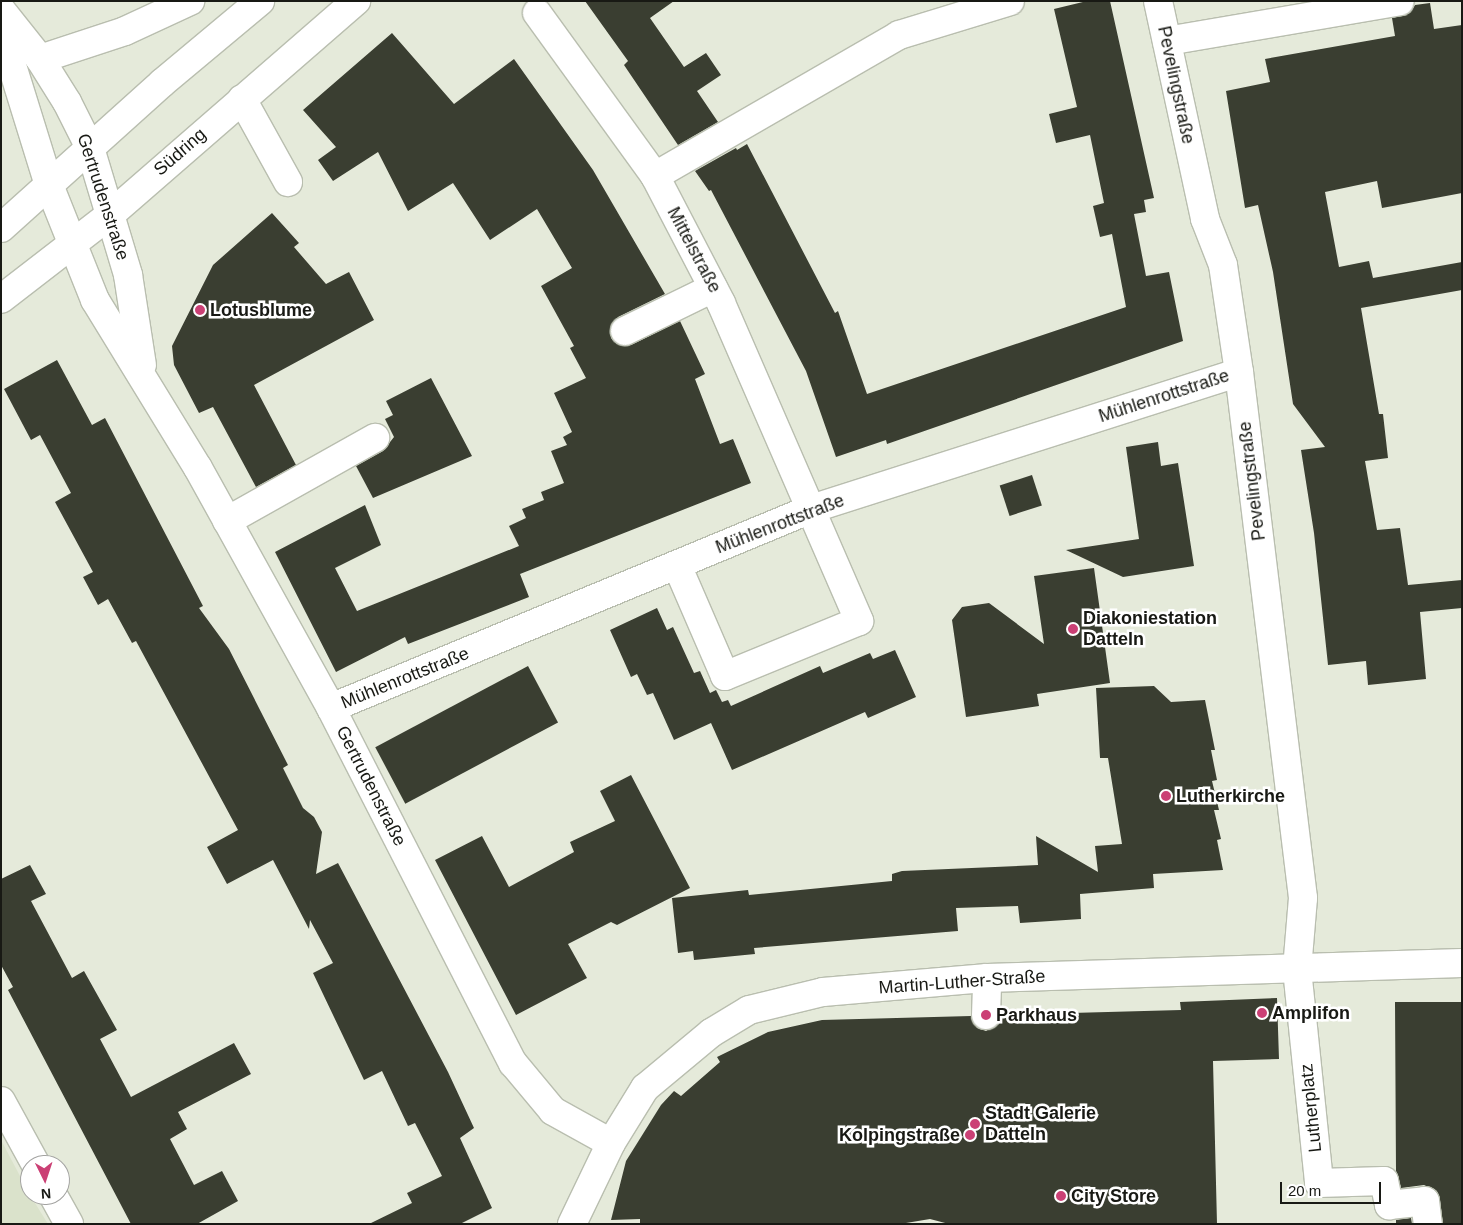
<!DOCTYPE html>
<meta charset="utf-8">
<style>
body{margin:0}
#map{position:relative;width:1463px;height:1225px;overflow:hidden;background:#e5eada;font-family:Arial,sans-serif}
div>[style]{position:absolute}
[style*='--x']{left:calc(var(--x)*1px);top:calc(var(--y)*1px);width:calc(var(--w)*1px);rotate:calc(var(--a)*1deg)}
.built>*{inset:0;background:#dae2cb}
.building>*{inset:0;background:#3a3e31;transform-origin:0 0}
.roads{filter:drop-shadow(1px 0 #b9beaf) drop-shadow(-1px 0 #b9beaf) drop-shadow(0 1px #b9beaf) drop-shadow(0 -1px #b9beaf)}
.minor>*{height:28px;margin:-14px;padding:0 14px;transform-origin:14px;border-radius:14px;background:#fff}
.major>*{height:28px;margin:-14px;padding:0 14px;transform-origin:14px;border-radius:14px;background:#fff}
.dots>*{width:14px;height:14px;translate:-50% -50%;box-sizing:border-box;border:2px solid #fff;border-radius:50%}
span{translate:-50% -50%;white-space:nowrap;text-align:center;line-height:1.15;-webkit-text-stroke:5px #fff;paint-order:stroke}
.street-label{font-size:18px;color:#181914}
.poi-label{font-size:18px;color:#181914;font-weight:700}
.left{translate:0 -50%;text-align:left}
.right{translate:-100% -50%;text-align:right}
.frame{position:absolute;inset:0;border:2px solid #181914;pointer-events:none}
.north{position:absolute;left:20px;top:1155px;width:50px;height:50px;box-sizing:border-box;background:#fff;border:1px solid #a3a3a1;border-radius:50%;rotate:176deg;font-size:14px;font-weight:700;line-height:20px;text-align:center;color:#181914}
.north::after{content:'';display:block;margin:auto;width:18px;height:22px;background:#cb4075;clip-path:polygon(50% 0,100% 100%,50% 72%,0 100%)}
.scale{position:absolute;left:1280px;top:1182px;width:101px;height:22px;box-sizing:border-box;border:2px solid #181914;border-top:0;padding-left:6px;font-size:15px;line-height:18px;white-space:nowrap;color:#181914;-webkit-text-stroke:4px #fff;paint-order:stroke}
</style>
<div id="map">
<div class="built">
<i style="clip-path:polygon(1px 1140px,30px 1195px,48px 1224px,1px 1224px)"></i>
</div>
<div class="building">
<i style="clip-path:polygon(585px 1px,674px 1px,650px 18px,684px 67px,706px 53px,721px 75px,697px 91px,718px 122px,678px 145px,624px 65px,628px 61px)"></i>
<i style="clip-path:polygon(1087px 1px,1110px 1px,1154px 198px,1144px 200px,1146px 212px,1134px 214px,1146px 276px,1169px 272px,1183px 341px,887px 444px,886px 440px,836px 457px,806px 371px,711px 190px,709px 191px,695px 171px,736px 148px,737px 150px,747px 144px,835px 313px,838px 311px,867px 394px,1126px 307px,1112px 234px,1100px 237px,1093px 206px,1104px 203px,1090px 135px,1056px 143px,1049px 114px,1077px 107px,1054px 9px)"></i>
<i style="clip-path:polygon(1430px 3px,1434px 29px,1462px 25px,1462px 193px,1382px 208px,1377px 181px,1325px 192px,1339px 267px,1369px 261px,1373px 278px,1462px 262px,1462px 290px,1361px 308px,1379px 414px,1383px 414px,1388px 458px,1365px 461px,1377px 530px,1400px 528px,1408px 585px,1462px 580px,1462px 608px,1420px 612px,1426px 679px,1368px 685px,1366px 661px,1328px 665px,1314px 533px,1301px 450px,1325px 447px,1293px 404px,1273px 272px,1258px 205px,1245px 208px,1226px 91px,1270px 82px,1265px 59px,1395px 36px,1392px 18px,1410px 13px,1415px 5px)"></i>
<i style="clip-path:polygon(392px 33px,454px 104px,514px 59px,593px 170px,665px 294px,618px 317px,610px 329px,611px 338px,617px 344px,631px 345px,680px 321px,705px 374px,695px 379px,720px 444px,733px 439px,751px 483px,520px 574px,529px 597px,408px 644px,405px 637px,336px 672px,275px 552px,365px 505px,381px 545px,335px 568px,357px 611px,519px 546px,509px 526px,526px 518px,522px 509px,544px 500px,541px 492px,564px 483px,551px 451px,567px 445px,563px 437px,572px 432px,554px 393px,586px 378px,570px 348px,574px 346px,541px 286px,572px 268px,537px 209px,490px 240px,453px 183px,408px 211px,378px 152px,333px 181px,318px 160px,336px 147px,303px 110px)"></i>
<i style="clip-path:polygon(272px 213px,299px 243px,294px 247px,326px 284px,349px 272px,374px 320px,254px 385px,296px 465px,256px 487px,213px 407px,199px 413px,174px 365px,172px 346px,213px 265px)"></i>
<i style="clip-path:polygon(57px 360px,92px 425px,105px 418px,203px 606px,199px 608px,229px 649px,288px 765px,283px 768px,303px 808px,314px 817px,322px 832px,316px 874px,338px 863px,448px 1072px,474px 1128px,460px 1138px,492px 1208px,460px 1224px,369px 1224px,412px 1203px,407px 1193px,442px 1176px,415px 1123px,408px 1126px,382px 1071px,364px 1080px,313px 973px,333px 963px,310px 920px,309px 929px,273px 860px,227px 884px,207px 847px,238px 830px,136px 641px,132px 643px,108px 599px,98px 605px,83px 577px,93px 572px,55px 502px,71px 493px,40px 435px,31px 440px,4px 389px)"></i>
<i style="clip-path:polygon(431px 378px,472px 456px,373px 498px,356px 466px,383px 451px,394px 437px,385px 419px,393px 415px,386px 401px)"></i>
<i style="clip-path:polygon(1158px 442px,1161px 466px,1178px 463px,1194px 566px,1123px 577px,1066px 550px,1139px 539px,1126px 447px)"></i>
<i style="left:1032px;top:475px;width:32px;height:34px;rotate:72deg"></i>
<i style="clip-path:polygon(1094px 568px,1110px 683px,1037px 694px,1039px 706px,966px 717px,952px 620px,962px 607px,989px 603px,1044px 644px,1034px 576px)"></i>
<i style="clip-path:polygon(657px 608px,667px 630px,673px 627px,694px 673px,700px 671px,710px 693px,716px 690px,722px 702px,728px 700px,731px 706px,820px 666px,823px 673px,870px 653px,873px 659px,895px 650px,916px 697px,868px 718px,865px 712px,732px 770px,711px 723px,674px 740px,653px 693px,647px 695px,637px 674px,631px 677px,610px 630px)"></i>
<i style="left:528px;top:666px;width:64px;height:173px;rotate:62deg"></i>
<i style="clip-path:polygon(1154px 686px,1171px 702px,1205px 700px,1215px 750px,1211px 750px,1217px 780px,1212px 781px,1219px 810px,1214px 810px,1221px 839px,1217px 840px,1223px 870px,1153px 874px,1154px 888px,1080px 894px,1081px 919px,1020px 923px,1018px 906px,956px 908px,958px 931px,754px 948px,755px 954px,694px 960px,693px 951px,678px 953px,672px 898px,748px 890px,749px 895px,892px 881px,892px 874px,902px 871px,1038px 865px,1036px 836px,1098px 872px,1095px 846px,1122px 844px,1108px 758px,1100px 758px,1096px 688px)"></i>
<i style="clip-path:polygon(631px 775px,690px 888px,617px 925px,611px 922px,568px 944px,587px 978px,516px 1015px,435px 860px,482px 836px,509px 887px,574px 852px,570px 842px,615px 821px,600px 791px)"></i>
<i style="clip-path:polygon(30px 865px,46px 894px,31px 901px,72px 978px,84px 971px,117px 1030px,100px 1039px,131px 1097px,234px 1043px,251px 1074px,178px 1112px,187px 1129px,170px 1139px,194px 1185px,222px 1171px,238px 1201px,197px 1224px,131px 1224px,8px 990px,13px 987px,1px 965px,1px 879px)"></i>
<i style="clip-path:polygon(1277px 998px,1279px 1059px,1213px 1061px,1217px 1224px,949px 1224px,930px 1219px,900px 1224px,640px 1224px,640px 1219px,611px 1220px,626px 1161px,661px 1105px,674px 1091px,681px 1096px,720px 1062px,717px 1057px,768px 1032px,822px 1020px,971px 1016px,977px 1028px,986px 1031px,999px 1024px,1002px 1015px,1181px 1010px,1180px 1002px)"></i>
<i style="clip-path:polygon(1395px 1002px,1462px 1002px,1462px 1224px,1443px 1224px,1437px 1191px,1424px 1185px,1401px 1188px,1396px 1171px)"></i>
<i style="clip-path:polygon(1411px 1218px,1412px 1224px,1396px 1224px,1396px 1220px)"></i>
</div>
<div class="roads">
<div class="minor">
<i style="--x:1158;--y:1;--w:223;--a:77.8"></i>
<i style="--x:1205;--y:219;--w:49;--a:68.6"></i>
<i style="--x:1223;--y:265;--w:108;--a:81.5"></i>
<i style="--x:1239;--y:372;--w:530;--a:83.06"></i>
<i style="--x:1303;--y:898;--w:71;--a:94.8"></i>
<i style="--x:1297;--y:969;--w:215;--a:84.1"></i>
<i style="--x:1319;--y:1183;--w:65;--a:-1.8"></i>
<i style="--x:1384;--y:1181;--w:25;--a:78"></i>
<i style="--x:1389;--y:1205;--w:36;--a:-6"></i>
<i style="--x:1425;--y:1201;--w:23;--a:83"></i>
<i style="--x:1;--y:10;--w:63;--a:51.5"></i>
<i style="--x:40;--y:59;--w:51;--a:57.9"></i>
<i style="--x:67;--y:102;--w:51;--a:63.4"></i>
<i style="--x:90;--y:148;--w:133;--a:73.3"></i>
<i style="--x:128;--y:275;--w:91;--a:81.2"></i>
<i style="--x:537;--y:13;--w:201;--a:54.1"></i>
<i style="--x:655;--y:176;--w:143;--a:62.5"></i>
<i style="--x:721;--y:303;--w:347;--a:66.5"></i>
<i style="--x:859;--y:621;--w:145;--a:157.7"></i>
<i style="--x:725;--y:676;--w:121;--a:-113.4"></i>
<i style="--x:1;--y:30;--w:162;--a:72.8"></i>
<i style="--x:49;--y:185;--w:124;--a:68.2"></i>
<i style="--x:95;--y:300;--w:197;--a:58.5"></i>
<i style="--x:198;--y:468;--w:274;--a:61"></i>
<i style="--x:331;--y:708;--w:399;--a:62.9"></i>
<i style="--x:513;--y:1063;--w:62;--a:50.2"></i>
<i style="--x:553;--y:1111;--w:66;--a:28.9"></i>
<i style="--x:1167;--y:41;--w:236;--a:-9.7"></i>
<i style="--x:40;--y:59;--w:89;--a:-18.2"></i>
<i style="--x:125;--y:31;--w:72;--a:-24.8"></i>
<i style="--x:242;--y:99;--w:95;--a:61"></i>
<i style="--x:655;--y:176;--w:282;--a:-30"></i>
<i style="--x:899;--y:35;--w:116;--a:-17"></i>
<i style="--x:625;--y:331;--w:98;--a:-26"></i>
<i style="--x:227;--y:521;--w:170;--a:-29.3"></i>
<i style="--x:331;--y:708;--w:520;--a:-22.52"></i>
<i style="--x:811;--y:509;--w:449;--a:-17.7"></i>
<i style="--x:986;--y:1015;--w:37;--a:-88"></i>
<i style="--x:1;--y:1101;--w:73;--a:61.3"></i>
<i style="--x:53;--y:1195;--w:33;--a:61"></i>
<i style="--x:572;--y:1224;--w:90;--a:-64.3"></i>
<i style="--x:611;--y:1143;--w:65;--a:-58.3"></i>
<i style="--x:645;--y:1088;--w:86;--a:-39.8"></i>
<i style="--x:711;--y:1033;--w:44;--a:-31.2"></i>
<i style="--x:749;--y:1010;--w:76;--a:-13.7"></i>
<i style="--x:823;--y:992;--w:165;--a:-4.9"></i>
<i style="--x:987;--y:978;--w:475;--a:-1.8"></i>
</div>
<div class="major">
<i style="--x:1;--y:228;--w:217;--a:-42"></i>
<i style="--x:162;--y:83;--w:128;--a:-39.9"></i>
<i style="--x:1;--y:299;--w:139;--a:-37.7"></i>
<i style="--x:111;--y:214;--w:325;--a:-41"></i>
</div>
</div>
<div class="dots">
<i style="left:200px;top:310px;background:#cb4075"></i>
<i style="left:1073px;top:629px;background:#cb4075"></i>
<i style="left:1166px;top:796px;background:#cb4075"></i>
<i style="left:1262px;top:1013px;background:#cb4075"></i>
<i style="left:986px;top:1015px;background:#cb4075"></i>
<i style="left:975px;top:1124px;background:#cb4075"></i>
<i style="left:970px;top:1135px;background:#cb4075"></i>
<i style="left:1061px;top:1196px;background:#cb4075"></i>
</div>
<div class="street-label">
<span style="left:1176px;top:85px;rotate:78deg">Pevelingstraße</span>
<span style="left:180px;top:152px;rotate:-41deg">Südring</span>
<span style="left:103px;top:197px;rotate:72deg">Gertrudenstraße</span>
<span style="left:694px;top:250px;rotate:62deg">Mittelstraße</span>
<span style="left:1164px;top:396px;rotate:-18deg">Mühlenrottstraße</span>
<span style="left:1252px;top:481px;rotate:-97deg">Pevelingstraße</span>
<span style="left:780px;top:524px;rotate:-21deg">Mühlenrottstraße</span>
<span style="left:405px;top:678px;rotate:-22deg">Mühlenrottstraße</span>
<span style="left:371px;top:786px;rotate:63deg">Gertrudenstraße</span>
<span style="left:962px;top:982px;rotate:-4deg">Martin-Luther-Straße</span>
<span style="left:1311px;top:1108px;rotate:-96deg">Lutherplatz</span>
</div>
<div class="poi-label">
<span class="left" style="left:210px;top:310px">Lotusblume</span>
<span class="left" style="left:1083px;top:629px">Diakoniestation<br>Datteln</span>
<span class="left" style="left:1176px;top:796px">Lutherkirche</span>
<span class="left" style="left:1272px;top:1013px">Amplifon</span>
<span class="left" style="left:996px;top:1015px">Parkhaus</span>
<span class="left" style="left:985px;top:1124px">Stadt Galerie<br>Datteln</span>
<span class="right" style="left:960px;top:1135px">Kolpingstraße</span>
<span class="left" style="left:1071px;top:1196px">City Store</span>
</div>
<div class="frame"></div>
<div class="north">N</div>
<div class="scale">20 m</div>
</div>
